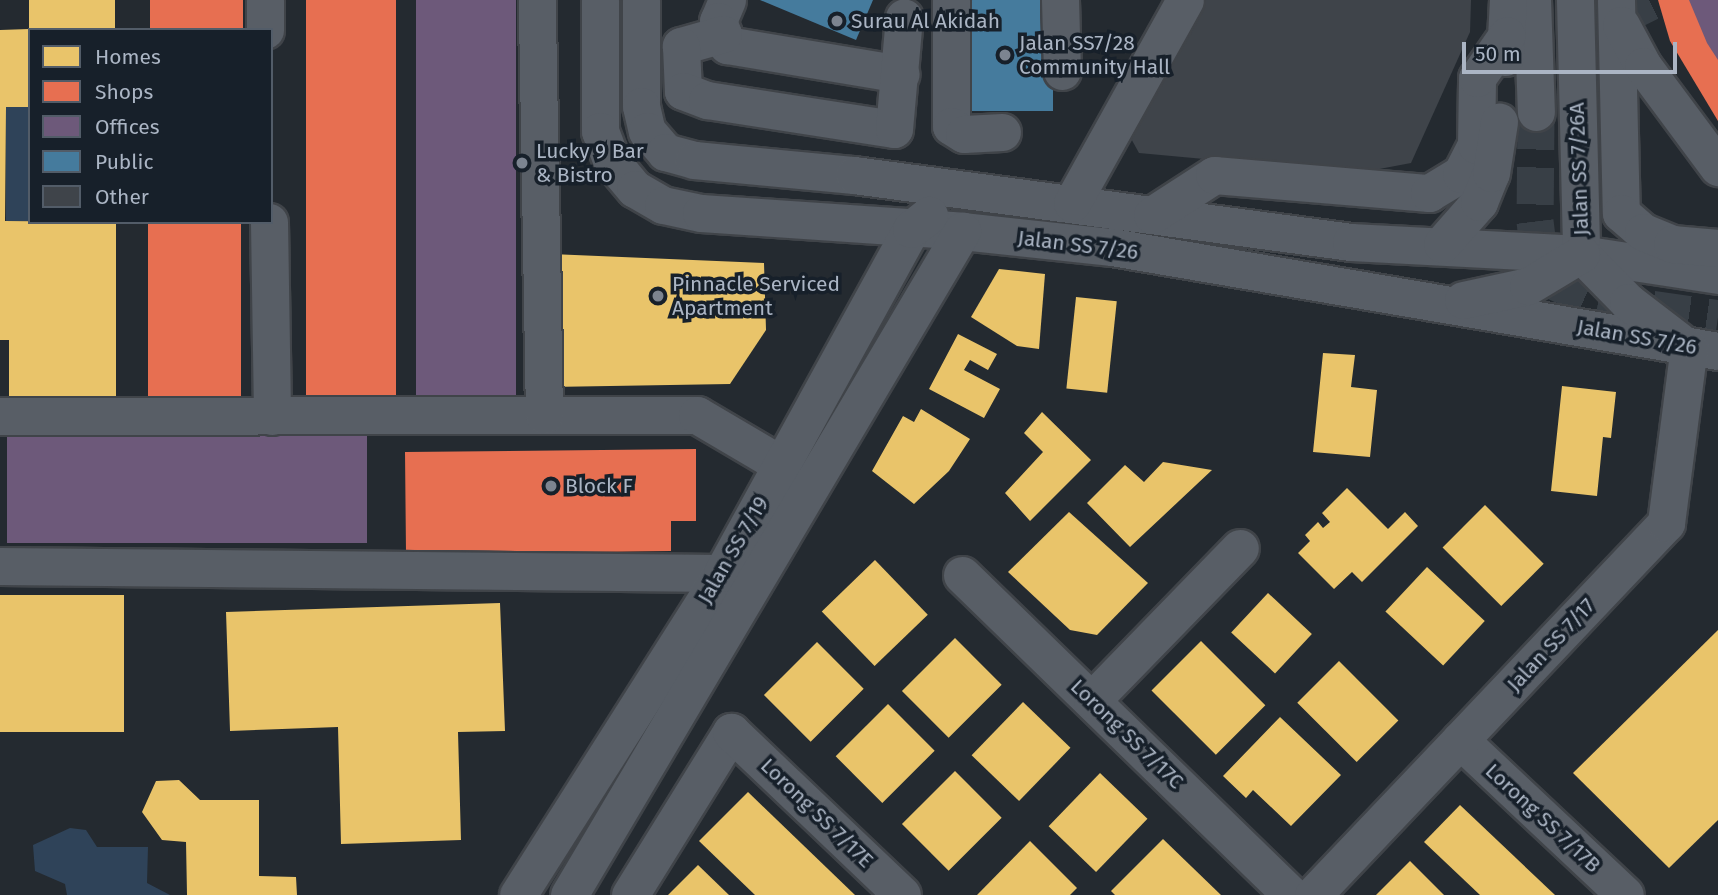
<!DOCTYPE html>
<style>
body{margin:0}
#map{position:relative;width:1718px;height:895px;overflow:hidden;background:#242a30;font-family:"Fira Sans",sans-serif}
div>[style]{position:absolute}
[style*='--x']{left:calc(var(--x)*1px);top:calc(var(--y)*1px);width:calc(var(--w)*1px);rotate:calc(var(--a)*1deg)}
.water>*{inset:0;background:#2f4359;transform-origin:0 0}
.homes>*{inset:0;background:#e9c46a;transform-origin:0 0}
.shops>*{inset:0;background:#e76f51;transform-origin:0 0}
.offices>*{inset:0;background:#6d597a;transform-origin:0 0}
.public>*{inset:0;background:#457b9d;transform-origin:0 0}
.building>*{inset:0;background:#3f444a}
.minor-tunnel>*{height:37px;margin-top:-18.5px;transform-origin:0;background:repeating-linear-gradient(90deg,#383f46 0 37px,transparent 0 55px)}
.roads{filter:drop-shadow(2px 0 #404449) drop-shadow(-2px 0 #404449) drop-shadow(0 2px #404449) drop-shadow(0 -2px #404449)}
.minor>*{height:37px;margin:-18.5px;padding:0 18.5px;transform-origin:18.5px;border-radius:18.5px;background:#585e66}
.dots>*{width:19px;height:19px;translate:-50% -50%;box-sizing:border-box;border:4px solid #17202a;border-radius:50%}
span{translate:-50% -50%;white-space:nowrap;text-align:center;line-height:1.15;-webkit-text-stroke:7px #17202a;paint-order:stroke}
.poi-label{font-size:21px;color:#abb5c4}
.left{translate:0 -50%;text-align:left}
.street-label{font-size:21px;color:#abb5c4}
.legend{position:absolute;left:28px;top:28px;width:245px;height:196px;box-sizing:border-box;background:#17202a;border:2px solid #525c68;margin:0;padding:9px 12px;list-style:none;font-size:21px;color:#abb5c4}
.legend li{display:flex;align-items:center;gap:14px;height:35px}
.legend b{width:35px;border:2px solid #525c68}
.scale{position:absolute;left:1462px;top:42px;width:215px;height:32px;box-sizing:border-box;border:4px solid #abb5c4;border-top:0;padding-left:9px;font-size:21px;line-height:24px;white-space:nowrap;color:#abb5c4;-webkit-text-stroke:5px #17202a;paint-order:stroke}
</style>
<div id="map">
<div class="water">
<i style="left:6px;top:107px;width:24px;height:114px"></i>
<i style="clip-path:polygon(70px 828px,86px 830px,97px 847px,148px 847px,147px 883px,170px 895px,67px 895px,65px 884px,35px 871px,33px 845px)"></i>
</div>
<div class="homes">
<i style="clip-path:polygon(29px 0,115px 0,115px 30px,30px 30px,30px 107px,6px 107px,5px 221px,116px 222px,116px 406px,9px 406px,9px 340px,0 340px,0 30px,29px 29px)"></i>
<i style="clip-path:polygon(551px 254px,764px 263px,766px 330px,730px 384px,550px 387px)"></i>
<i style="clip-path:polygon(999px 269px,1045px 274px,1039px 349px,1017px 346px,971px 317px)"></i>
<i style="left:1076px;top:297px;width:41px;height:92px;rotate:6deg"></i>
<i style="clip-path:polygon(958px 334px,997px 354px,988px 370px,970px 360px,964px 370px,1000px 389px,984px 418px,929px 389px)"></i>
<i style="clip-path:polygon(1323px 353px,1355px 355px,1351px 387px,1377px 390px,1370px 457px,1313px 452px)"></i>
<i style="clip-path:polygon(1562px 386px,1616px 392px,1611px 438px,1603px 437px,1597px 496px,1551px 491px)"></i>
<i style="clip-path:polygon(921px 409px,970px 439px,949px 471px,914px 504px,872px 471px,903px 416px,914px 422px)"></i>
<i style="clip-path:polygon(1042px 412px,1091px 460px,1030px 521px,1005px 493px,1043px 452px,1024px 433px)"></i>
<i style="clip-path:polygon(1163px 462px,1212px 470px,1130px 547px,1087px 503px,1125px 465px,1144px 482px)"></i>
<i style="clip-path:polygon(1347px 488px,1388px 529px,1405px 512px,1418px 526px,1362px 582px,1352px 572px,1334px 589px,1298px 553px,1310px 541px,1305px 535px,1318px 522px,1323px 528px,1330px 522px,1322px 513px)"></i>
<i style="left:1485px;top:505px;width:83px;height:60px;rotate:45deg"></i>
<i style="clip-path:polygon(1069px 512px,1148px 583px,1097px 635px,1070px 630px,1008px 572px)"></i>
<i style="left:875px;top:560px;width:76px;height:74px;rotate:46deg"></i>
<i style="left:1427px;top:567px;width:79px;height:61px;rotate:43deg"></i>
<i style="left:1268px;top:593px;width:60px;height:54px;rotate:43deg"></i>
<i style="left:0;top:595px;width:124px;height:137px"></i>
<i style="clip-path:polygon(500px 603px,505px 731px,458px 732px,461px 840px,341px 844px,338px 727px,230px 731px,226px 612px)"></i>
<i style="clip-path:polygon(1718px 630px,1718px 820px,1669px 868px,1573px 773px)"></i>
<i style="left:955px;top:638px;width:66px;height:75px;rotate:45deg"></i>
<i style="left:1201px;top:641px;width:91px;height:70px;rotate:45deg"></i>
<i style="left:817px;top:642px;width:66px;height:75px;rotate:45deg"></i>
<i style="left:1339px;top:661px;width:84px;height:59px;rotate:45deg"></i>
<i style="left:1023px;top:702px;width:66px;height:74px;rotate:44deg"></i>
<i style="left:888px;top:704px;width:66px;height:74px;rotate:45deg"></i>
<i style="clip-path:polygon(1280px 717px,1341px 775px,1291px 826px,1253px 790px,1246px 798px,1223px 776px)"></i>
<i style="left:955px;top:771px;width:66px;height:75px;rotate:45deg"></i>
<i style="left:1100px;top:773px;width:66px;height:74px;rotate:44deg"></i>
<i style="clip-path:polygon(179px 780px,200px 800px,259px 800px,259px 876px,296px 877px,297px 895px,187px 895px,186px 842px,162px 840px,142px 812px,156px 781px)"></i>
<i style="clip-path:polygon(748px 792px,855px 895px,755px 895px,699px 841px)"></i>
<i style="clip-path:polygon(1460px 805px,1555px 895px,1480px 895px,1424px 842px)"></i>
<i style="clip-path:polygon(1163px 839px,1221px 895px,1115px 895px,1111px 891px)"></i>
<i style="clip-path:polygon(1030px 841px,1077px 888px,1070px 895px,977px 895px)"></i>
<i style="clip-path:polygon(1410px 861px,1444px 895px,1376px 895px)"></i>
<i style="clip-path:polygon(698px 865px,729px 895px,668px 895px)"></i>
</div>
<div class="shops">
<i style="left:150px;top:0;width:93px;height:30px"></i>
<i style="left:306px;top:0;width:90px;height:404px"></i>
<i style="clip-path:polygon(1658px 0,1718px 0,1718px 121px,1670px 41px)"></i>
<i style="left:148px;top:222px;width:93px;height:180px"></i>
<i style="clip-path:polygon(696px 449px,696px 521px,671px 521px,671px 551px,406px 554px,405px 452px)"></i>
</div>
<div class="offices">
<i style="left:416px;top:0;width:100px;height:405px"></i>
<i style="clip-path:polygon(1689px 0,1718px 0,1718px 60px,1707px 43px)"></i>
<i style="left:7px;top:430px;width:360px;height:113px"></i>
</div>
<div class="public">
<i style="clip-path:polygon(760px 0,873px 0,856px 40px)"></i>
<i style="left:958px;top:0;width:95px;height:111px"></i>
</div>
<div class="building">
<i style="clip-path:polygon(1205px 0,1471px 0,1470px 32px,1411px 163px,1358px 173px,1139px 153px,1128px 133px)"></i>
</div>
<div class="minor-tunnel">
<i style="--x:1617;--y:18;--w:40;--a:-26.6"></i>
<i style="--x:1536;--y:112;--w:109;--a:90.5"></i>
<i style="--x:1535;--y:221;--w:39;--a:83"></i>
<i style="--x:1540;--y:260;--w:23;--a:59"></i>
<i style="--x:1552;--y:280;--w:51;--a:24.5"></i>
<i style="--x:1598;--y:301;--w:121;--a:8.1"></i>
</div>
<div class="roads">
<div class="minor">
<i style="--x:265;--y:0;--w:30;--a:90"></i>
<i style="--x:600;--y:0;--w:131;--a:90"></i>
<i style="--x:600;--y:131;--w:33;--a:69"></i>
<i style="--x:612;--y:162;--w:35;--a:50"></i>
<i style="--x:635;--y:189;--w:32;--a:30"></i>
<i style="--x:663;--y:205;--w:39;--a:12"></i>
<i style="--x:701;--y:213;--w:262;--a:3.9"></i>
<i style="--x:962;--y:231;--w:151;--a:6.1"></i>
<i style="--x:1112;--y:247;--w:615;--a:9.74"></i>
<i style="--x:641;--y:0;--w:106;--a:90"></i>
<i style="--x:641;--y:106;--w:26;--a:77"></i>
<i style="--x:647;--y:131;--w:28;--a:49"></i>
<i style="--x:665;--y:152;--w:30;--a:15"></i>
<i style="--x:694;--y:160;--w:161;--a:5.4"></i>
<i style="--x:854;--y:175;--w:501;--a:7.68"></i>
<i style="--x:1351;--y:242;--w:230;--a:3"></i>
<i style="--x:1581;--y:254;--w:139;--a:8.7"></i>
<i style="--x:727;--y:0;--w:23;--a:113"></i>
<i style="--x:718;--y:21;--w:26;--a:69"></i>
<i style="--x:727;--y:45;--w:176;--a:9.5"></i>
<i style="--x:951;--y:0;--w:126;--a:90"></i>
<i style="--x:951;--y:126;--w:15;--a:32"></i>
<i style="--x:964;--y:134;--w:38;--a:-3"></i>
<i style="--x:1060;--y:0;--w:71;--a:88.4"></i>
<i style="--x:1532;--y:0;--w:112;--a:88"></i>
<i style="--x:1575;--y:0;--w:254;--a:88.6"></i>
<i style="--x:1581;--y:254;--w:67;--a:45.6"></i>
<i style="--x:1628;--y:302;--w:64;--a:37.4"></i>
<i style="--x:1616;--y:0;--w:213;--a:88.7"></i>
<i style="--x:1621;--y:213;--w:29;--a:41"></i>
<i style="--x:1643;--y:232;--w:31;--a:22"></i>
<i style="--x:1672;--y:244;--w:46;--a:5"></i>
<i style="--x:1621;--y:25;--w:47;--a:61.8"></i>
<i style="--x:1643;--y:66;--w:126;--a:53.4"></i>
<i style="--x:723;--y:34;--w:44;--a:164.1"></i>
<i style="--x:681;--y:46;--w:45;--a:87.5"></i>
<i style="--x:683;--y:91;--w:26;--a:21"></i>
<i style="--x:707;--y:100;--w:189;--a:8.8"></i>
<i style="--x:894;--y:129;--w:112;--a:-84.9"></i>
<i style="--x:1505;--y:57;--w:57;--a:-87"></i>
<i style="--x:1072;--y:203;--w:232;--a:-60.9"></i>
<i style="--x:1152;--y:215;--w:74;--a:-32.8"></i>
<i style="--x:1214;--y:175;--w:216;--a:4.8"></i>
<i style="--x:1429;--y:193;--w:37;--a:-31"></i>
<i style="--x:1461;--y:174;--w:33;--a:-63"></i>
<i style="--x:1476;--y:145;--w:67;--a:-89.1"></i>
<i style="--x:1477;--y:78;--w:52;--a:-55.1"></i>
<i style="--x:269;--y:222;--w:194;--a:89.1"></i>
<i style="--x:1442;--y:244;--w:56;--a:-48.6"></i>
<i style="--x:1479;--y:202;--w:31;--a:-68"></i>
<i style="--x:1491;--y:173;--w:52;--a:-81.1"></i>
<i style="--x:1463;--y:300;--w:66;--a:-12.2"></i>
<i style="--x:1528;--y:286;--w:62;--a:-31.1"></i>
<i style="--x:544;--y:415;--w:153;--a:0"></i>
<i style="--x:697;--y:415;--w:99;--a:30.5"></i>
<i style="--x:0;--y:416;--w:544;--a:-0.11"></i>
<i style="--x:544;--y:415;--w:415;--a:-91"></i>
<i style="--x:0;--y:566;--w:722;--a:0.56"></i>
<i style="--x:722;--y:573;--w:17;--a:24"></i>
<i style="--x:962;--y:575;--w:459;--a:44.2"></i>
<i style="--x:1092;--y:700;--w:212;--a:-45.8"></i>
<i style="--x:1460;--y:740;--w:226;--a:43.2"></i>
<i style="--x:518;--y:895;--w:381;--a:-57.6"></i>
<i style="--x:722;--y:573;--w:393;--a:-61.2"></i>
<i style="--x:911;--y:229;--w:23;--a:-38"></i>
<i style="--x:569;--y:895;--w:772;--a:-59.38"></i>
<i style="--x:630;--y:895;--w:192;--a:-58.2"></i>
<i style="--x:731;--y:732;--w:236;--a:43.6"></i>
<i style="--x:1313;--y:895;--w:513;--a:-46.5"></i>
<i style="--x:1666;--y:523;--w:177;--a:-82.6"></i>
</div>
</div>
<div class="dots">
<i style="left:837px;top:21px;background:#7c8490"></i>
<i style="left:1005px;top:55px;background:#7c8490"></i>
<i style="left:522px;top:163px;background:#7c8490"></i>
<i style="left:658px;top:296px;background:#7c8490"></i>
<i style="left:551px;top:486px;background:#7c8490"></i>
</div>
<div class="poi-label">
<span class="left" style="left:851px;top:21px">Surau Al Akidah</span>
<span class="left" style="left:1019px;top:55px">Jalan SS7/28<br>Community Hall</span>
<span class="left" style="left:536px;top:163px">Lucky 9 Bar<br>&amp; Bistro</span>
<span class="left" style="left:672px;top:296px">Pinnacle Serviced<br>Apartment</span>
<span class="left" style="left:565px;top:486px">Block F</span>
</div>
<div class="street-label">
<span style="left:1579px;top:169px;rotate:-92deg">Jalan SS 7/26A</span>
<span style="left:1078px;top:245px;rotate:7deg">Jalan SS 7/26</span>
<span style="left:1637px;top:337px;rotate:10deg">Jalan SS 7/26</span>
<span style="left:733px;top:550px;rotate:-60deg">Jalan SS 7/19</span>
<span style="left:1551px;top:645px;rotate:-47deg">Jalan SS 7/17</span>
<span style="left:1127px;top:734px;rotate:44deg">Lorong SS 7/17C</span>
<span style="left:817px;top:813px;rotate:44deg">Lorong SS 7/17E</span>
<span style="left:1543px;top:818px;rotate:43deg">Lorong SS 7/17B</span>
</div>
<ul class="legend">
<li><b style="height:19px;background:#e9c46a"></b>Homes</li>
<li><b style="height:19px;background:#e76f51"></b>Shops</li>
<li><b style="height:19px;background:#6d597a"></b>Offices</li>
<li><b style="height:19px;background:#457b9d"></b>Public</li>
<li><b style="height:19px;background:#3f444a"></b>Other</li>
</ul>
<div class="scale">50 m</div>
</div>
